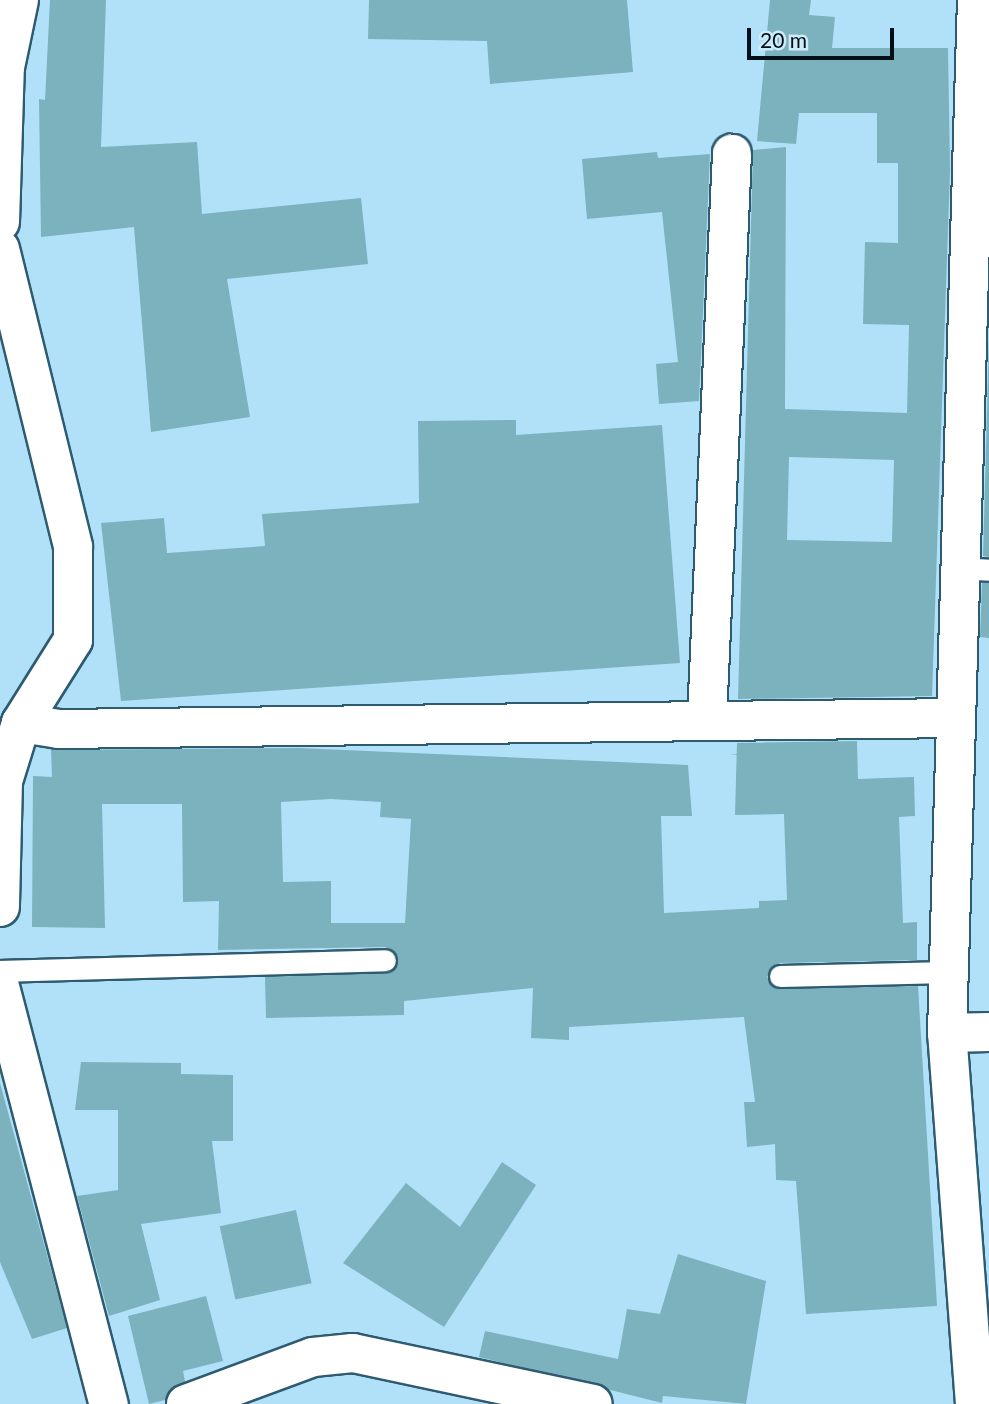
<!DOCTYPE html>
<style>
body{margin:0}
#map{position:relative;width:989px;height:1404px;overflow:hidden;background:#b1e1f9;font-family:Lato,sans-serif}
div>[style]{position:absolute}
[style*='--x']{left:calc(var(--x)*1px);top:calc(var(--y)*1px);width:calc(var(--w)*1px);rotate:calc(var(--a)*1deg)}
.building>*{inset:0;background:#7bb2bd;transform-origin:0 0}
.roads{filter:drop-shadow(2px 0 #2e5b70) drop-shadow(-2px 0 #2e5b70) drop-shadow(0 2px #2e5b70) drop-shadow(0 -2px #2e5b70)}
.service>*{height:21px;margin:-10.5px;padding:0 10.5px;transform-origin:10.5px;border-radius:10.5px;background:#fff}
.minor>*{height:38px;margin:-19px;padding:0 19px;transform-origin:19px;border-radius:19px;background:#fff}
span{translate:-50% -50%;white-space:nowrap;text-align:center;line-height:1.15;-webkit-text-stroke:5px #ceebf9;paint-order:stroke}
.scale{position:absolute;left:747px;top:28px;width:147px;height:32px;box-sizing:border-box;border:4px solid #011018;border-top:0;padding-left:9px;font-size:21px;line-height:24px;white-space:nowrap;color:#011018;-webkit-text-stroke:5px #ceebf9;paint-order:stroke}
</style>
<div id="map">
<div class="building">
<i style="clip-path:polygon(50px 0,106px 0,101px 147px,197px 142px,202px 214px,361px 198px,368px 264px,227px 279px,250px 417px,151px 432px,134px 227px,41px 237px,39px 99px,45px 100px)"></i>
<i style="clip-path:polygon(369px 0,627px 0,633px 72px,490px 84px,487px 41px,368px 39px)"></i>
<i style="clip-path:polygon(evenodd,770px 0,811px 0,809px 15px,835px 17px,832px 48px,948px 48px,950px 170px,932px 696px,738px 699px,753px 150px,786px 147px,785px 409px,907px 413px,909px 325px,863px 324px,865px 242px,898px 243px,898px 163px,877px 163px,877px 113px,799px 113px,796px 144px,757px 141px,770px 0,789px 457px,894px 460px,892px 542px,787px 540px,789px 457px)"></i>
<i style="clip-path:polygon(657px 152px,658px 158px,710px 154px,699px 401px,659px 404px,656px 364px,678px 362px,662px 212px,587px 219px,582px 159px)"></i>
<i style="clip-path:polygon(989px 340px,989px 557px,983px 556px)"></i>
<i style="clip-path:polygon(516px 420px,516px 435px,662px 425px,680px 663px,121px 701px,101px 523px,164px 518px,167px 553px,265px 546px,262px 514px,419px 503px,418px 421px)"></i>
<i style="clip-path:polygon(982px 583px,989px 583px,989px 638px,980px 637px)"></i>
<i style="clip-path:polygon(evenodd,857px 741px,858px 779px,914px 777px,915px 816px,899px 817px,903px 923px,917px 922px,917px 960px,780px 963px,767px 977px,780px 989px,918px 986px,937px 1306px,806px 1314px,796px 1181px,776px 1180px,775px 1144px,747px 1147px,744px 1102px,755px 1102px,744px 1017px,569px 1027px,569px 1040px,531px 1038px,533px 988px,404px 1001px,404px 1015px,266px 1018px,265px 977px,386px 973px,397px 966px,396px 954px,385px 947px,218px 950px,219px 901px,183px 902px,182px 804px,102px 804px,105px 928px,32px 927px,33px 776px,52px 777px,51px 750px,299px 748px,688px 765px,692px 816px,661px 816px,664px 913px,759px 908px,759px 901px,787px 900px,784px 814px,735px 815px,737px 743px,857px 741px,331px 799px,381px 802px,380px 817px,411px 819px,405px 923px,331px 923px,331px 881px,283px 882px,281px 802px,331px 799px)"></i>
<i style="clip-path:polygon(81px 1062px,181px 1063px,181px 1074px,233px 1075px,233px 1141px,212px 1141px,221px 1213px,141px 1224px,160px 1300px,109px 1316px,77px 1196px,118px 1190px,118px 1110px,75px 1110px)"></i>
<i style="clip-path:polygon(0 1083px,67px 1328px,32px 1339px,0 1262px)"></i>
<i style="clip-path:polygon(502px 1162px,536px 1185px,444px 1327px,343px 1263px,406px 1183px,460px 1227px)"></i>
<i style="left:296px;top:1210px;width:75px;height:78px;rotate:78deg"></i>
<i style="clip-path:polygon(678px 1254px,766px 1281px,746px 1404px,663px 1396px,662px 1403px,479px 1357px,485px 1331px,618px 1359px,627px 1309px,660px 1314px)"></i>
<i style="clip-path:polygon(206px 1296px,223px 1361px,183px 1371px,185px 1381px,165px 1400px,149px 1404px,128px 1316px)"></i>
</div>
<div class="roads">
<div class="service">
<i style="--x:956;--y:568;--w:33;--a:3"></i>
<i style="--x:0;--y:971;--w:385;--a:-1.6"></i>
<i style="--x:780;--y:976;--w:168;--a:-1.4"></i>
</div>
<div class="minor">
<i style="--x:0;--y:222;--w:155;--a:-88.2"></i>
<i style="--x:5;--y:67;--w:68;--a:-78.2"></i>
<i style="--x:0;--y:249;--w:307;--a:76.2"></i>
<i style="--x:73;--y:547;--w:93;--a:90"></i>
<i style="--x:73;--y:640;--w:98;--a:122.1"></i>
<i style="--x:21;--y:723;--w:61;--a:107.2"></i>
<i style="--x:3;--y:781;--w:126;--a:91.4"></i>
<i style="--x:707;--y:719;--w:566;--a:-87.47"></i>
<i style="--x:21;--y:723;--w:37;--a:9"></i>
<i style="--x:58;--y:729;--w:894;--a:-0.7"></i>
<i style="--x:0;--y:987;--w:431;--a:75.4"></i>
<i style="--x:947;--y:1033;--w:42;--a:-1.4"></i>
<i style="--x:186;--y:1404;--w:135;--a:-20.3"></i>
<i style="--x:313;--y:1357;--w:40;--a:-5.7"></i>
<i style="--x:353;--y:1353;--w:245;--a:12"></i>
<i style="--x:975;--y:1404;--w:372;--a:-94.3"></i>
<i style="--x:947;--y:1033;--w:1033;--a:-88.34"></i>
</div>
</div>
<div class="scale">20 m</div>
</div>
